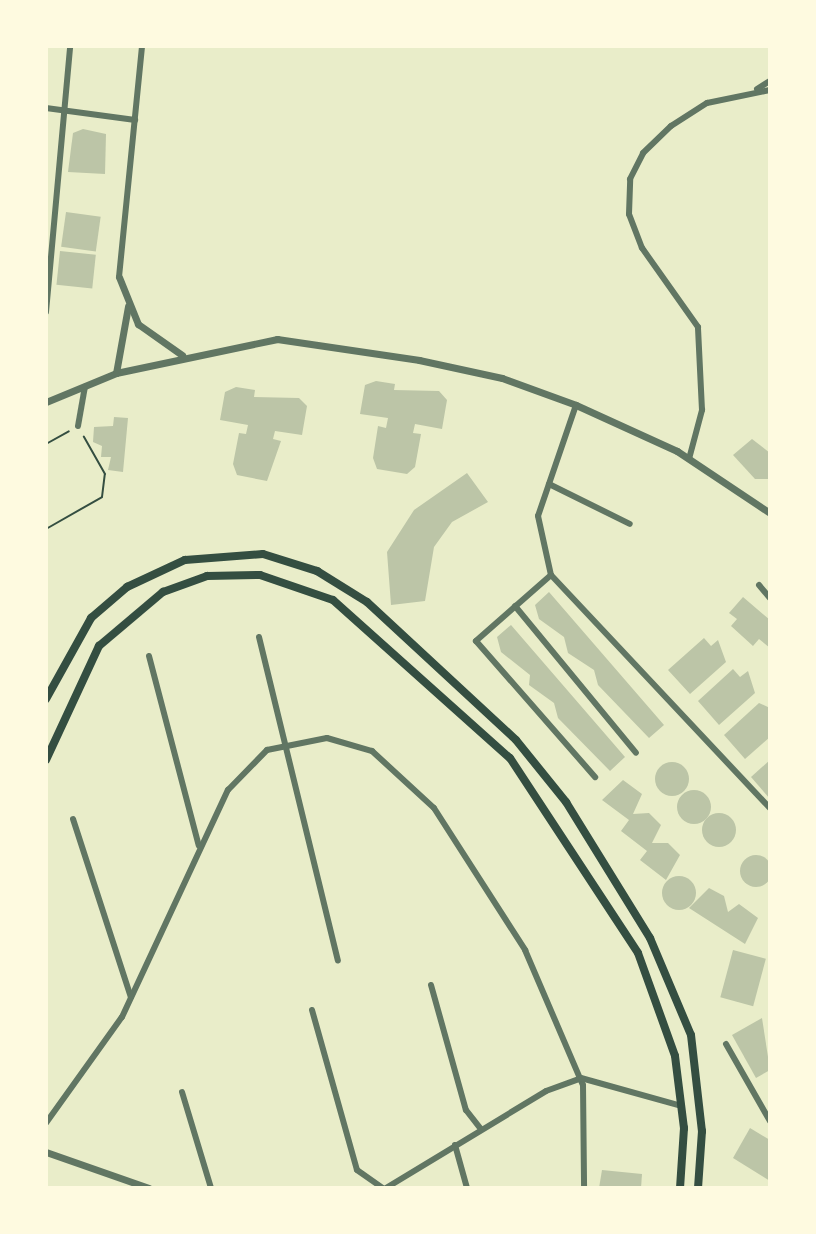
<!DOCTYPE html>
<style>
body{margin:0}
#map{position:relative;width:816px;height:1234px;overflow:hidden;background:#e9edc9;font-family:Signika,sans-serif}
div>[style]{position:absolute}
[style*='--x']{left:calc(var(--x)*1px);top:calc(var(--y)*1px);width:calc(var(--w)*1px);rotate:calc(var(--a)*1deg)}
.building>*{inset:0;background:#bcc5a7;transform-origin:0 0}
.round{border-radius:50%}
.path>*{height:2px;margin:-1px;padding:0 1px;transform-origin:1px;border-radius:1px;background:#344e41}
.minor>*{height:6px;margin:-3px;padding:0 3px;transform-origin:3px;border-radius:3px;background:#617663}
.tertiary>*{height:7px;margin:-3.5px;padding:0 3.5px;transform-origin:3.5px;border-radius:3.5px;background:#617663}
.secondary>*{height:8px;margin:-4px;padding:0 4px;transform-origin:4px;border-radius:4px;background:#344e41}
span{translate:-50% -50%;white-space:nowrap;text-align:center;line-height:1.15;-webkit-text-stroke:6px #fefae0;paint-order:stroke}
.frame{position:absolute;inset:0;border:48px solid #fefae0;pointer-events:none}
</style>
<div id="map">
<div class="building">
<i style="clip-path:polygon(83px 129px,106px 134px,105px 174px,68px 172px,73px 133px)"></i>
<i style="left:66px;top:212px;width:35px;height:35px;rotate:8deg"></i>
<i style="left:60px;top:251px;width:36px;height:34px;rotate:6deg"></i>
<i style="clip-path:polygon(376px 381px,395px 384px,394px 390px,439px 391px,447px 400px,442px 429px,415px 424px,413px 433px,421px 434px,415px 467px,407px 474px,377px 469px,373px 458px,378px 426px,386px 428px,388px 418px,360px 414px,365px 385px)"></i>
<i style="clip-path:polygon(236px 387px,255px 390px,254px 397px,299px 398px,307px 406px,302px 435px,275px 431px,273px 439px,281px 441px,267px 481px,237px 475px,233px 464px,239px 433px,246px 434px,248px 425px,220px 420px,225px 392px)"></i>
<i style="clip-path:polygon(114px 417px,128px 418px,123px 472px,108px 470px,111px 457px,101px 457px,102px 446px,93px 442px,94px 427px,113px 426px)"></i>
<i style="clip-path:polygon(752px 439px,770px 453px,770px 479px,755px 479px,733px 455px)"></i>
<i style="clip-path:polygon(467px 473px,488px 502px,452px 522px,434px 547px,425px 601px,391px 605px,387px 552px,414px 510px)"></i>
<i style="clip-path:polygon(549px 592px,664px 725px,649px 738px,598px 685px,594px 670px,568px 653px,564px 637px,539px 619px,535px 605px)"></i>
<i style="clip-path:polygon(743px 597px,770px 620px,770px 648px,759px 639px,753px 646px,731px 626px,737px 619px,729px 613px)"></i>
<i style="clip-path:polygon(511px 625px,625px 757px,610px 771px,558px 718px,554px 703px,529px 685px,530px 675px,501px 652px,497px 637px)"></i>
<i style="clip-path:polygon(704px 638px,711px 646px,718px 640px,726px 662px,690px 694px,668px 670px)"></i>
<i style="clip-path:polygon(733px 669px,740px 677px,748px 671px,755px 693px,719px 725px,698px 701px)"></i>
<i style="clip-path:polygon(759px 703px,770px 708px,770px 737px,745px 759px,724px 735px)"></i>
<i style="clip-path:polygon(770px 760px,770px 799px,751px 777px)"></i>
<i class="round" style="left:655px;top:762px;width:34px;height:34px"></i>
<i style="clip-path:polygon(623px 780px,642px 794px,633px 814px,649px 813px,661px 825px,652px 843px,668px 843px,680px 855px,666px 880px,640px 860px,647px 851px,621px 831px,629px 820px,602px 800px)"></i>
<i class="round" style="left:677px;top:790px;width:34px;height:34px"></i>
<i class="round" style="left:702px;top:813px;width:34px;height:34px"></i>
<i class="round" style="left:740px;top:855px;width:32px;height:32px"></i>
<i class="round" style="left:662px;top:876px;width:34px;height:34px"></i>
<i style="clip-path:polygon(709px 888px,724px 896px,728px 912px,739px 904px,758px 918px,745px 944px,689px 908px)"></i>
<i style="left:733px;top:950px;width:34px;height:49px;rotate:15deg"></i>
<i style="clip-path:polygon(762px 1018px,770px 1070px,756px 1078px,732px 1035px)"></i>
<i style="clip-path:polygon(750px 1128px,770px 1140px,770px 1181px,733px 1158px)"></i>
<i style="clip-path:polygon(602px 1170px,642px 1174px,641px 1188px,599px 1188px)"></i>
</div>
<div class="path">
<i style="--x:46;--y:444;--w:26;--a:-29"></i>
<i style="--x:46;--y:529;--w:64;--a:-29.7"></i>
<i style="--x:102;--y:497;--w:23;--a:-83"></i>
<i style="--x:105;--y:474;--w:43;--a:-119.6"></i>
</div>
<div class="minor">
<i style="--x:757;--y:89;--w:15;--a:-32"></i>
<i style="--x:46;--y:108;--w:90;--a:7.7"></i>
<i style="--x:119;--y:277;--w:232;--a:-84.3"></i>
<i style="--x:46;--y:312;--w:267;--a:-84.8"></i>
<i style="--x:576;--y:405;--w:117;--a:108.9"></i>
<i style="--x:538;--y:516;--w:60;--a:77.6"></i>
<i style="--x:551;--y:575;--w:320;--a:46.8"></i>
<i style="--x:78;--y:426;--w:40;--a:-80"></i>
<i style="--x:689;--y:459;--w:51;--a:-75.1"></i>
<i style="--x:702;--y:410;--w:83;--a:-92.8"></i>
<i style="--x:698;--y:327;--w:97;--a:-125.3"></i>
<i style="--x:642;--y:248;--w:36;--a:-111"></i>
<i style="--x:629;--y:214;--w:35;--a:-88"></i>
<i style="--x:630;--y:179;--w:29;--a:-63"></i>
<i style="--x:643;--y:153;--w:39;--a:-44"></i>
<i style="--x:671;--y:126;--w:43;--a:-32.6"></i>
<i style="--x:707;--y:103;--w:64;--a:-11.7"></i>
<i style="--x:549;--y:484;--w:90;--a:26.3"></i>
<i style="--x:551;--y:575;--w:100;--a:138.7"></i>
<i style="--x:476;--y:641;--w:181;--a:48.8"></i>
<i style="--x:759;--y:585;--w:17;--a:50"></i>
<i style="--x:515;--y:606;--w:190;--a:50.5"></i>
<i style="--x:259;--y:637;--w:333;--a:76.3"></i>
<i style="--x:149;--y:656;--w:196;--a:75.3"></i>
<i style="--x:73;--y:819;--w:187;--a:72"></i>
<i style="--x:431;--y:985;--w:130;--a:74.4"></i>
<i style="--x:466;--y:1110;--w:24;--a:52"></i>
<i style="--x:312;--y:1010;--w:166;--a:74.3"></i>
<i style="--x:357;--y:1170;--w:32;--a:35"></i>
<i style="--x:726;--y:1044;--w:89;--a:60.3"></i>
<i style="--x:182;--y:1092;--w:100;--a:73.2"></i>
<i style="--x:46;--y:1123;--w:130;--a:-54.4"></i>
<i style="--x:122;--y:1017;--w:251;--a:-65"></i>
<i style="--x:228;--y:790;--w:56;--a:-45.7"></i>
<i style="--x:267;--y:750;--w:61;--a:-11.3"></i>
<i style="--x:327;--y:738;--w:47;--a:16.1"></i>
<i style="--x:372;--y:751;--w:84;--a:42.6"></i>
<i style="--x:434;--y:808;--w:169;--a:57.3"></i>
<i style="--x:525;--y:950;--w:147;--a:66.8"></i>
<i style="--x:583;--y:1085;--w:103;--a:89.4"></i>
<i style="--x:455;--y:1145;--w:45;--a:74.4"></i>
<i style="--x:386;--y:1188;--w:187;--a:-31.2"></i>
<i style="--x:546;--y:1091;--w:37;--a:-20"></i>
<i style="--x:581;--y:1078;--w:104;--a:15.6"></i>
</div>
<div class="tertiary">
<i style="--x:119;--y:277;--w:51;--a:68"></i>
<i style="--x:138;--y:324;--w:54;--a:35.2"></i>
<i style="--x:116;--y:373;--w:165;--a:-11.9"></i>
<i style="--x:277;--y:339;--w:144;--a:8.4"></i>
<i style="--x:419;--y:360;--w:85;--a:12.2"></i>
<i style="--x:502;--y:378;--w:79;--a:20"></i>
<i style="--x:576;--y:405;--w:111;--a:24.5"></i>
<i style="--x:677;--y:451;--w:112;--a:33.7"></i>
<i style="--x:46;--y:402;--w:76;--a:-22.5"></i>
<i style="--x:116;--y:373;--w:68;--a:-79.8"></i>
<i style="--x:46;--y:1152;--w:109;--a:19.3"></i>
</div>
<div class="secondary">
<i style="--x:46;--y:699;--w:93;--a:-60.9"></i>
<i style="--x:91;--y:618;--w:48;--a:-40.7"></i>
<i style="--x:127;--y:587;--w:64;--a:-25"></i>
<i style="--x:185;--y:560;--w:78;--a:-4.4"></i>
<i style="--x:263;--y:554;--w:57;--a:17.5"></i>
<i style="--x:317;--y:571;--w:59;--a:31.8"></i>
<i style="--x:367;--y:602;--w:203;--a:42.8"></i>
<i style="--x:516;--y:740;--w:80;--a:51.1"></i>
<i style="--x:566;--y:802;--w:160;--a:58.3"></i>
<i style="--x:650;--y:938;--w:105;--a:67.1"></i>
<i style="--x:691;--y:1035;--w:97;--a:83.5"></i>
<i style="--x:702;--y:1131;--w:57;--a:94"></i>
<i style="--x:46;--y:760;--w:126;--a:-65.1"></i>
<i style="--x:99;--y:646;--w:84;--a:-40.2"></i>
<i style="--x:163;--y:592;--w:47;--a:-20"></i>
<i style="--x:207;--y:576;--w:53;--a:-1.1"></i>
<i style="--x:260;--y:575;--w:77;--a:18.9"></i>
<i style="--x:333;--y:600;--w:237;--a:41.8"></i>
<i style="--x:510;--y:758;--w:233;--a:56.7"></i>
<i style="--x:638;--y:953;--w:109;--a:70.2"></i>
<i style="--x:675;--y:1056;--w:73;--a:82.9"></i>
<i style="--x:684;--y:1128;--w:60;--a:93.8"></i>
</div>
<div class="frame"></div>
</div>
